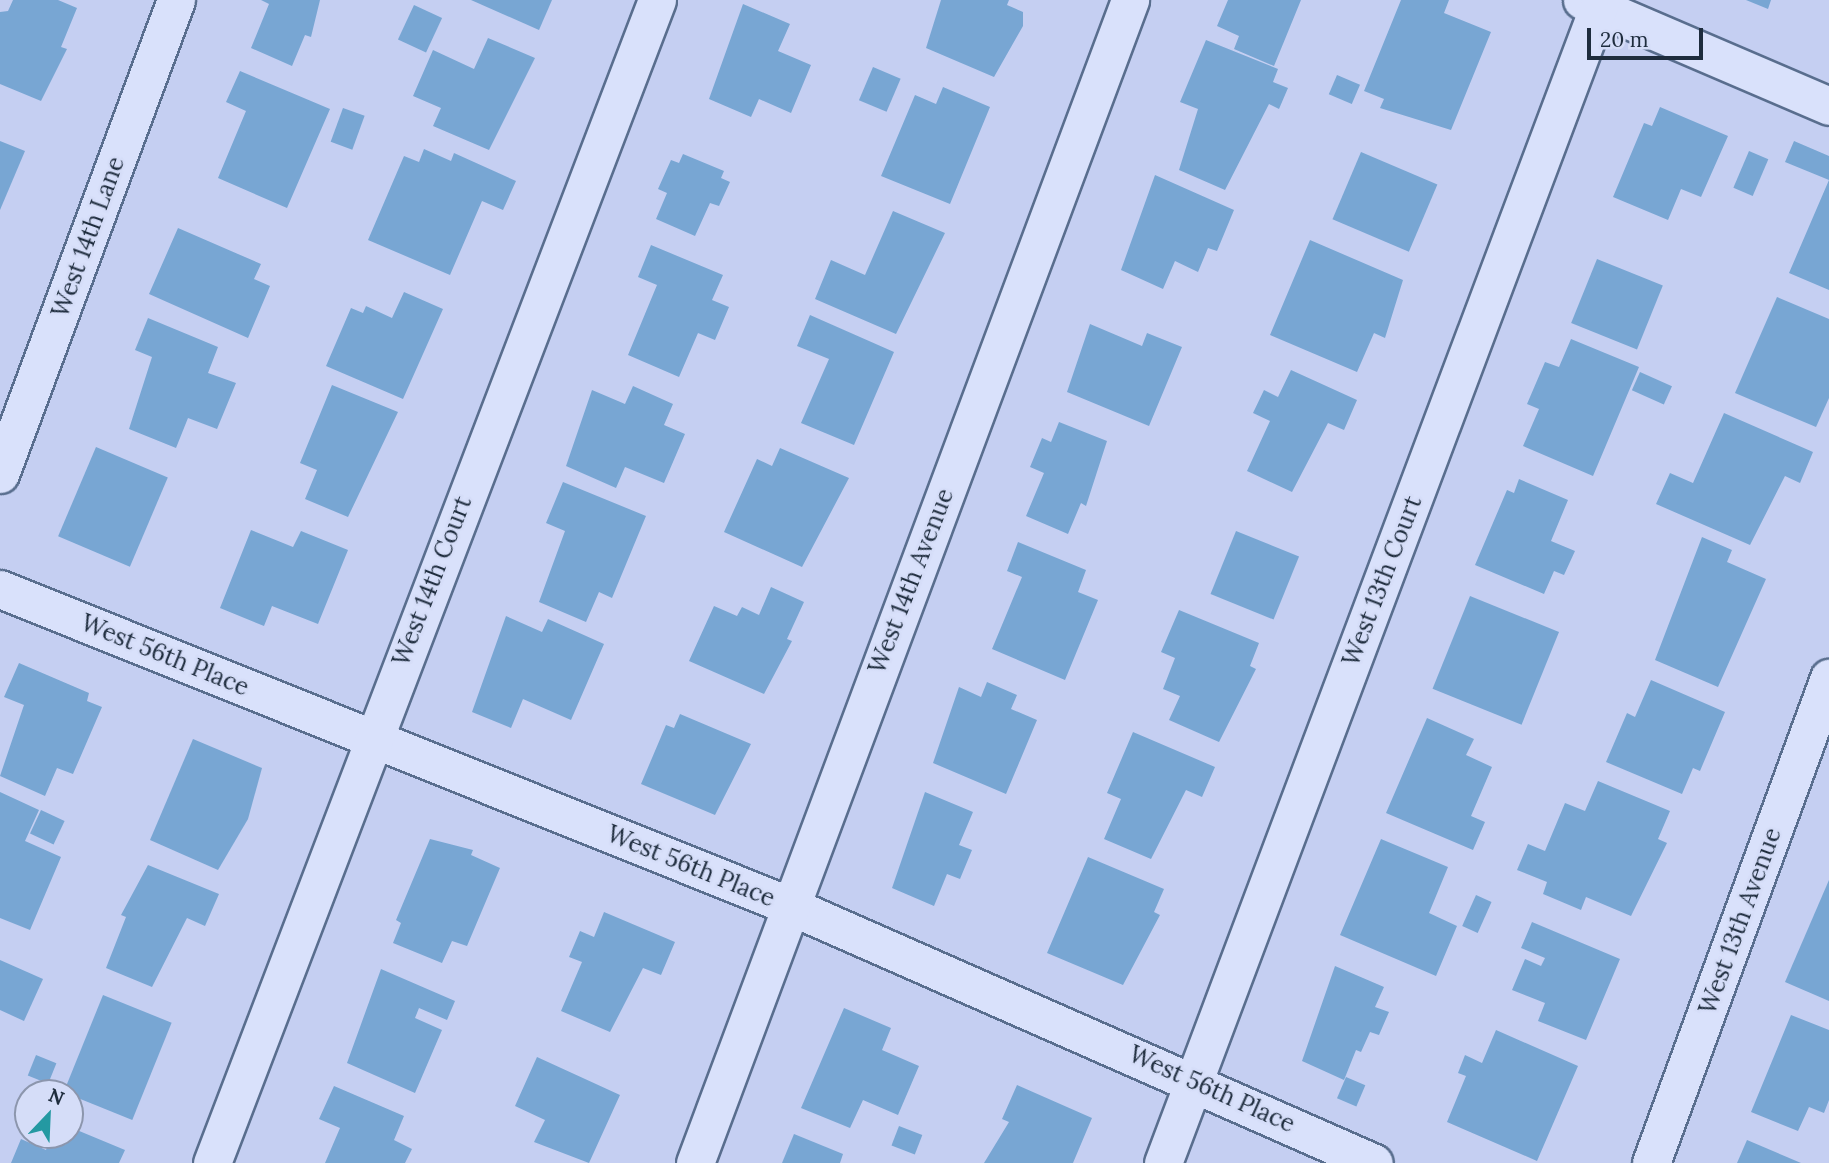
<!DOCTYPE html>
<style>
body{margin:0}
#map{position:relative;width:1829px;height:1163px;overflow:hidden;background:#c5cff2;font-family:Lora,serif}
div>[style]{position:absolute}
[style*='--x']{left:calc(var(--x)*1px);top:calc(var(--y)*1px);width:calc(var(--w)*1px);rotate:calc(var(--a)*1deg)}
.building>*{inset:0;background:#78a6d3;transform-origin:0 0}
.roads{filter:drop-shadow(2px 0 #596e8e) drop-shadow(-2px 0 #596e8e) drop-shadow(0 2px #596e8e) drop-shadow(0 -2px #596e8e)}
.street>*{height:37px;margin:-18.5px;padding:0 18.5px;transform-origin:18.5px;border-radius:18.5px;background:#d9e1fb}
span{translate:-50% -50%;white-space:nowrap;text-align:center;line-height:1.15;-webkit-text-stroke:5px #d5ddf8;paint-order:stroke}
.street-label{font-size:24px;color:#1e2c3d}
.north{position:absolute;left:14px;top:1079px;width:70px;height:70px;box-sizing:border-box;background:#d5ddf8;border:2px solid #8c96ad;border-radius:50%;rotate:23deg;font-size:19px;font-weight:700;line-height:28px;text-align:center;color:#1e2c3d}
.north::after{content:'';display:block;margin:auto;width:24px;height:32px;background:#2499a2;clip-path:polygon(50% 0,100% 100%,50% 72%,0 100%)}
.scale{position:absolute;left:1587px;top:28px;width:116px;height:32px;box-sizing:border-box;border:4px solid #1e2c3d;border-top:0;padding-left:9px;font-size:21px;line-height:24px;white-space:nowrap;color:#1e2c3d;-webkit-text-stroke:5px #d5ddf8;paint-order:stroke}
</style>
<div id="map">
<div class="building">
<i style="clip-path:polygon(13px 0,58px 0,77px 8px,61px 47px,67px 49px,41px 101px,0 84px,0 12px,8px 11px)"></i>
<i style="clip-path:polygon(261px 0,320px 0,311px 37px,305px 35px,292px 66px,251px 48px,269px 4px)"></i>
<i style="clip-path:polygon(471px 0,552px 0,539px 30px)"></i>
<i style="clip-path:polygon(941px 0,1009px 0,1007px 5px,1023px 12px,1023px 26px,994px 77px,926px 48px)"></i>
<i style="clip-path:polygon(1228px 0,1301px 0,1274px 66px,1234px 49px,1239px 36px,1217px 26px)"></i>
<i style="clip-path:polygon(1401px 0,1449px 0,1444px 13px,1491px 32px,1451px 130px,1380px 108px,1384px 99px,1364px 91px)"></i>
<i style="clip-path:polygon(1746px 0,1771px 0,1768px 9px)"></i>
<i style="clip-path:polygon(743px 4px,790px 24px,778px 51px,811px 65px,791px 113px,759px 99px,751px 117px,709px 99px)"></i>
<i style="left:414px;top:5px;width:31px;height:38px;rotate:25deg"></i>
<i style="clip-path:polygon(488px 38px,535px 58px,489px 150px,433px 126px,441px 108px,413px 96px,433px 50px,474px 69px)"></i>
<i style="clip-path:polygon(1206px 40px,1278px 69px,1273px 82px,1288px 88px,1279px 109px,1269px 104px,1225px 190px,1179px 170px,1198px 109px,1180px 102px)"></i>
<i style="left:873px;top:67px;width:30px;height:36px;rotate:23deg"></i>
<i style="clip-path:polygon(240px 71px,330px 109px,287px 208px,218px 178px,246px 111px,226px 102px)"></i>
<i style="left:1337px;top:75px;width:25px;height:21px;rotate:23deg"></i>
<i style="clip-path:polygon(943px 87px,990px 107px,950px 204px,881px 176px,915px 95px,936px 104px)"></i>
<i style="clip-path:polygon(1660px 107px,1728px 136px,1701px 197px,1681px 189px,1668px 220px,1613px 197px,1644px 123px,1652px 126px)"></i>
<i style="left:343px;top:108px;width:23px;height:36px;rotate:20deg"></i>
<i style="clip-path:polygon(0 141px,25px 151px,0 210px)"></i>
<i style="clip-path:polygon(1794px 141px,1829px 156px,1829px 290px,1789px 273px,1829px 180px,1785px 162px)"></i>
<i style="clip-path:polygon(424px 149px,451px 161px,454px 153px,516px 181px,503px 210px,482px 201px,450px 275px,368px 240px,404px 156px,419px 162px)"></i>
<i style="left:1749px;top:151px;width:21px;height:40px;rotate:23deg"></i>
<i style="left:1361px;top:152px;width:83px;height:73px;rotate:23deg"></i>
<i style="clip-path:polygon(683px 154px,724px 171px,721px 178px,730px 182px,719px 206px,710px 203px,695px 236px,656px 219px,667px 193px,658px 189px,671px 160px,679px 163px)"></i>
<i style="clip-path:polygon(1155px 175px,1234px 210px,1217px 251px,1208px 248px,1198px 272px,1175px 261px,1163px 289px,1121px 270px)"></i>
<i style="clip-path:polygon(893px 211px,945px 233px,896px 334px,815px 299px,831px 260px,865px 275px)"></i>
<i style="clip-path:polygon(178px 228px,261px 264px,254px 279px,270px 286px,248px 338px,149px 294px)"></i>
<i style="clip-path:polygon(1310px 240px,1403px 280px,1385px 338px,1374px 333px,1357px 372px,1270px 335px)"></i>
<i style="clip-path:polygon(651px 245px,723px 275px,712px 300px,729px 307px,715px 340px,698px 333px,679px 377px,628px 355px,657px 285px,638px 277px)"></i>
<i style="left:1597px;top:259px;width:71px;height:69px;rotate:22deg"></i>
<i style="clip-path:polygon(404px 292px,443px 309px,403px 399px,326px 366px,351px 308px,363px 313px,366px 306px,392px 318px)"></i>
<i style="clip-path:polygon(1777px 297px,1829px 319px,1829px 398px,1816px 427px,1735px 393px)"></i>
<i style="clip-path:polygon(810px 315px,894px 352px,854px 445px,801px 423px,829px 359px,797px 346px)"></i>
<i style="clip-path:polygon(148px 318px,218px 347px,208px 373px,236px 383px,217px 429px,188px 418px,176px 448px,129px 429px,152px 357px,135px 350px)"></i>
<i style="clip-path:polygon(1090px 324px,1142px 346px,1147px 333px,1182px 347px,1149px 426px,1067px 392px)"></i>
<i style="clip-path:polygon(1571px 339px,1639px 367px,1593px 476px,1523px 446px,1539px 409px,1527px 404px,1545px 362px,1559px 367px)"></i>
<i style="clip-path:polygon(1291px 370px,1357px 400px,1344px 430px,1328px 423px,1292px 492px,1247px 471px,1270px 421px,1253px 413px,1264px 390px,1278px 397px)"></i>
<i style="left:1640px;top:372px;width:35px;height:20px;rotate:24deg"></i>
<i style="clip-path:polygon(332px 385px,398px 412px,348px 517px,305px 499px,317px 470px,300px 463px)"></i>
<i style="clip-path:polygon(633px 386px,673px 404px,664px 425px,685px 434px,664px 483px,625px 467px,616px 488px,566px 466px,592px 390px,625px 404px)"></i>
<i style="clip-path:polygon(1724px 413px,1813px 452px,1800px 483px,1785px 476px,1750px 545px,1656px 504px,1670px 473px,1693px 483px)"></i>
<i style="clip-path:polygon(1059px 422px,1107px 441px,1086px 506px,1081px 503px,1068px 534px,1026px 516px,1044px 473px,1030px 467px,1042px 438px,1051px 442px)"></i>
<i style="left:96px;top:447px;width:78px;height:97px;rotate:23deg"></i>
<i style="clip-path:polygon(780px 448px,849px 478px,802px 567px,724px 532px,757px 459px,772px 466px)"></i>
<i style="clip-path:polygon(1519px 479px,1568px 500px,1551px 541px,1575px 551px,1564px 575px,1554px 571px,1544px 594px,1475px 565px,1507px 490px,1514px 493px)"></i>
<i style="clip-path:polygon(563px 482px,646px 516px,612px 598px,599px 592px,586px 622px,539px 602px,565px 531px,546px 523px)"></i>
<i style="clip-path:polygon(251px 530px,293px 547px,301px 531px,348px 550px,318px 624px,272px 606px,264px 626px,220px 608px)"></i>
<i style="left:1236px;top:531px;width:68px;height:68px;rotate:22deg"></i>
<i style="clip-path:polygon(1702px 537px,1732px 550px,1727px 562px,1766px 579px,1718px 687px,1655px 660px)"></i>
<i style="clip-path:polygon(1018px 542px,1086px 570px,1078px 592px,1098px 600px,1065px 680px,992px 649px,1022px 577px,1007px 571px)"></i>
<i style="clip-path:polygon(771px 587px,804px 602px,787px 639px,792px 641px,764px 694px,689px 661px,714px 606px,737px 616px,742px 607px,759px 615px)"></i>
<i style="left:1470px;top:596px;width:96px;height:100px;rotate:22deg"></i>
<i style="clip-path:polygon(1179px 610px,1259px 643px,1250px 666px,1256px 669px,1219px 742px,1169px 720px,1180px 696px,1163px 689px,1175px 658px,1161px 652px)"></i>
<i style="clip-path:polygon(506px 616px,542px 632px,548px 619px,604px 644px,571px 720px,523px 699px,511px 728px,472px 712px)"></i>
<i style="clip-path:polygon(19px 663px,89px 693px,87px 701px,102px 707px,73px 774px,57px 768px,45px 796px,0 776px,24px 705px,4px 697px)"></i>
<i style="clip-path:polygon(1651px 680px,1725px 712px,1700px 771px,1693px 768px,1682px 794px,1606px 762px,1627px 713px,1635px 717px)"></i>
<i style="clip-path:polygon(987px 682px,1017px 695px,1011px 709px,1037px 720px,1006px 794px,933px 763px,959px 687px,981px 697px)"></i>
<i style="clip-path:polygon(680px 714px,751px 744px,715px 815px,641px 784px,666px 725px,674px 728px)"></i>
<i style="clip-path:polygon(1427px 718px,1474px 739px,1466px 755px,1492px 767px,1471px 816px,1485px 822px,1473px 850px,1386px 813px)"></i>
<i style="clip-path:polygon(1133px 732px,1215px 767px,1202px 797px,1186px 790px,1151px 859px,1104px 839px,1121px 799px,1107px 793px)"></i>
<i style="clip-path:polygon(193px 739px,262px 768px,248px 819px,218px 870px,150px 840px)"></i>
<i style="clip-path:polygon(1598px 781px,1670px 811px,1658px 839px,1667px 843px,1631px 916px,1586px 897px,1581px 910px,1543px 894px,1547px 882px,1517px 870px,1528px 844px,1545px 851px,1565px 803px,1585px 811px)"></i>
<i style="clip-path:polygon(0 792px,39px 810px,25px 841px,61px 857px,30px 930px,0 918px)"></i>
<i style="clip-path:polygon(925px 792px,973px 812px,959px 845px,972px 850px,960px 879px,947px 874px,934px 906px,892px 888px)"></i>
<i style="left:41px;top:810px;width:26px;height:26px;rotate:25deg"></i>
<i style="clip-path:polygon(430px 839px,473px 850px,471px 855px,500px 868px,467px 946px,452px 941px,442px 963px,393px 943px,401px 923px,396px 920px)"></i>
<i style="clip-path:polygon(1381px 839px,1448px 867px,1429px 913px,1457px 926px,1436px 976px,1340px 935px)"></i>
<i style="clip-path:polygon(1088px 857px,1164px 889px,1154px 912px,1160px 915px,1123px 985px,1047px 953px)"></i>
<i style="clip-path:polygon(148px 865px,219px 894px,205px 926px,187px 918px,152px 987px,106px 968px,126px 917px,121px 915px)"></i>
<i style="clip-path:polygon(1829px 880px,1829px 1001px,1785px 982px)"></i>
<i style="left:1476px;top:895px;width:17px;height:34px;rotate:24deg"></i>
<i style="clip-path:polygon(604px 912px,675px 942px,661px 975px,643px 968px,610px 1032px,561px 1011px,582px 962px,569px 957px,580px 931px,594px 937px)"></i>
<i style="clip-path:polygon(1532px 922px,1620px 959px,1586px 1040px,1538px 1021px,1545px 1003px,1512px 990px,1525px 959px,1541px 966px,1545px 958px,1521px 948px)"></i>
<i style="clip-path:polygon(0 960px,43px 979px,24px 1021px,0 1010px)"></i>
<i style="clip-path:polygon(1335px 966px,1384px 987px,1375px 1007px,1389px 1012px,1379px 1035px,1370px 1032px,1361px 1052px,1356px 1050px,1344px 1080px,1302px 1061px)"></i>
<i style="clip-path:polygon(381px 969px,455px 1001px,447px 1020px,419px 1008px,415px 1018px,442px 1030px,415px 1093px,347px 1063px)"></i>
<i style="left:103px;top:995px;width:74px;height:105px;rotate:22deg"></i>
<i style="clip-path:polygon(844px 1008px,891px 1028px,882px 1050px,919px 1066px,898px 1115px,863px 1100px,850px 1128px,801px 1108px)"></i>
<i style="clip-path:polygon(1791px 1015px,1829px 1030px,1829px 1100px,1824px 1113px,1809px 1107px,1798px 1131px,1751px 1112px)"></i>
<i style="clip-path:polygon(1496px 1030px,1578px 1066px,1537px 1161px,1447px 1122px,1466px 1076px,1458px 1073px,1465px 1055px,1482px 1063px)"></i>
<i style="left:36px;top:1055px;width:22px;height:22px;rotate:22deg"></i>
<i style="clip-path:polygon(537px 1057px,620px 1095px,589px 1163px,534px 1142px,545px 1120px,515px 1106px)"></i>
<i style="left:1346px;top:1077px;width:21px;height:23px;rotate:23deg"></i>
<i style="clip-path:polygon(1017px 1085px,1092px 1118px,1073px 1163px,984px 1163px,1009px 1122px,1002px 1119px)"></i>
<i style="clip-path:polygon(334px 1086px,404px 1116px,394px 1140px,412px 1149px,405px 1163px,325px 1163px,340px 1128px,319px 1119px)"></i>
<i style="left:899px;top:1126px;width:25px;height:21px;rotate:21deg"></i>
<i style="clip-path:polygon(72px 1128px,125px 1150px,119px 1163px,11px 1163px,21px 1139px,46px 1150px,50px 1139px,65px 1145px)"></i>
<i style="clip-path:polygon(794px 1134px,843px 1154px,840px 1163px,782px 1163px)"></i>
<i style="clip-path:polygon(1747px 1140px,1801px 1163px,1737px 1163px)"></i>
</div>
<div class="roads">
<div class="street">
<i style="--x:1582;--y:0;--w:269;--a:23.2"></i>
<i style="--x:0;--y:474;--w:506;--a:-69.63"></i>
<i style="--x:0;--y:589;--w:849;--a:21.85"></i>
<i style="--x:788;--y:905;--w:640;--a:23.76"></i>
<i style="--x:212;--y:1163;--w:1245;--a:-69.06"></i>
<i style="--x:695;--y:1163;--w:1242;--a:-69.49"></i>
<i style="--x:1163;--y:1163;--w:1243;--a:-69.36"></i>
<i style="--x:1651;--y:1163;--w:517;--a:-69.85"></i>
</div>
</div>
<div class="street-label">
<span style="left:88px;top:237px;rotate:-70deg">West 14th Lane</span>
<span style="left:432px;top:581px;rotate:-69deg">West 14th Court</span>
<span style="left:911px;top:581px;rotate:-69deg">West 14th Avenue</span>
<span style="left:1382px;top:581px;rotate:-69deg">West 13th Court</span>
<span style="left:165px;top:655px;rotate:22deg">West 56th Place</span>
<span style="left:691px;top:866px;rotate:22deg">West 56th Place</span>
<span style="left:1740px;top:921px;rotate:-70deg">West 13th Avenue</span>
<span style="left:1212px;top:1089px;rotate:24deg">West 56th Place</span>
</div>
<div class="north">N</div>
<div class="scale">20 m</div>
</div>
